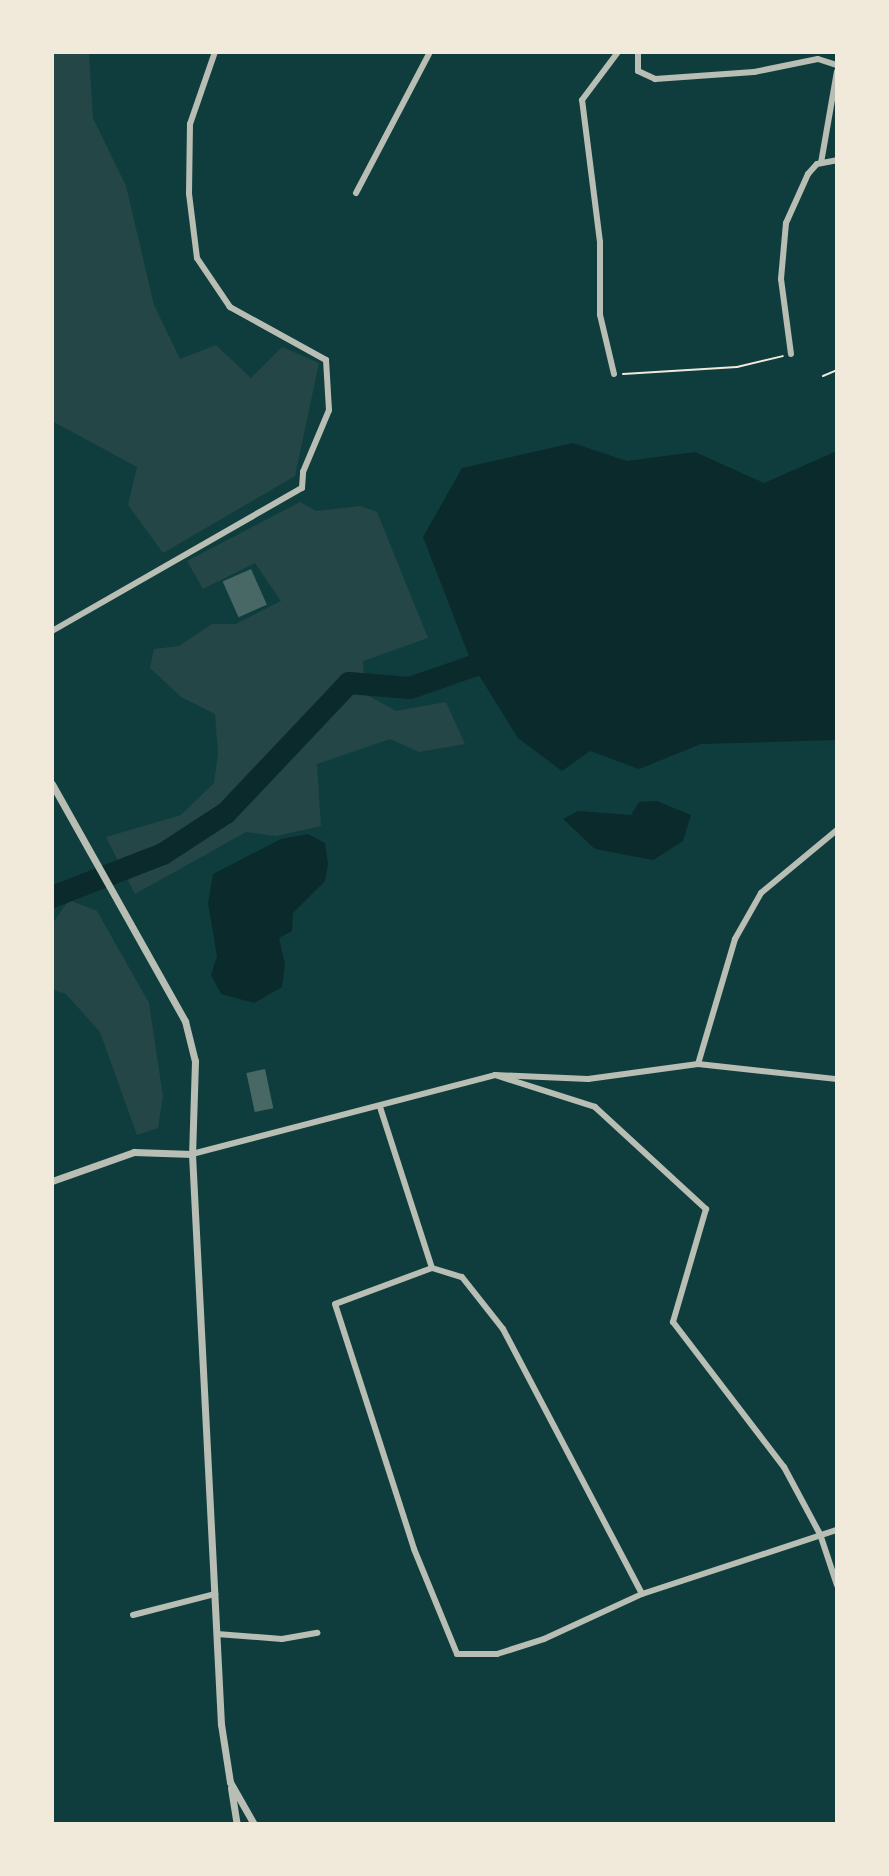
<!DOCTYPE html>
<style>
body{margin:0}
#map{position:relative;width:889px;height:1876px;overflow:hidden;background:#0f3d3e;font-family:Raleway,sans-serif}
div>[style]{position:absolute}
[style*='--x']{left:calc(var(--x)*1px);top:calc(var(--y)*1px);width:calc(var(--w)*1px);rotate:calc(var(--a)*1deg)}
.green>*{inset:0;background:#244646}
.water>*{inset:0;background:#0a2a2b}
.river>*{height:22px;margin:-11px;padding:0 11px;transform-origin:11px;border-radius:11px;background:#0a2a2b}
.building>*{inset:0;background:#486865;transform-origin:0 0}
.path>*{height:2px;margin:-1px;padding:0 1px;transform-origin:1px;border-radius:1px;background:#f1e9da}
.minor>*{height:6px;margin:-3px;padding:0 3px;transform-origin:3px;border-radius:3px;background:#b8beb3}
.tertiary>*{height:7px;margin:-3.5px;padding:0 3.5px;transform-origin:3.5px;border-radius:3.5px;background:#b8beb3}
span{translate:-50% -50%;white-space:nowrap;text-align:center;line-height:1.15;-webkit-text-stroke:6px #f1e9da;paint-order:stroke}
.frame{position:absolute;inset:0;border:54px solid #f1e9da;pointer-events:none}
</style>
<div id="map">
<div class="green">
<i style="clip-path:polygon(52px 52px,89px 52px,93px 118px,126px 186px,154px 305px,180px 359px,216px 345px,251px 378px,282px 347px,319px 363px,295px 476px,163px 553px,128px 505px,137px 467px,52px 421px)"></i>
<i style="clip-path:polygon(300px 502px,316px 511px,360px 506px,377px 512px,428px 638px,363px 661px,365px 694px,396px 711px,446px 702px,465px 744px,419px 752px,390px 739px,317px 764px,321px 826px,276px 836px,246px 832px,135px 894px,106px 837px,181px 815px,214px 783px,218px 754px,215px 714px,181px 697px,150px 668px,154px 649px,179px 646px,212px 624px,236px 624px,281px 601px,255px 563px,203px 589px,187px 561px)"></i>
<i style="clip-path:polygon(69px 900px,97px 911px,149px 1003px,163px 1096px,158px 1128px,137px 1135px,100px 1032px,66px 994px,52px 989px,52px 924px)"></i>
</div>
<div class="water">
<i style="clip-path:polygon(573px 443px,627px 461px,695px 452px,764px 483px,837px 451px,837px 740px,701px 744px,639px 769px,590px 751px,562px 771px,518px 738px,472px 664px,423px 537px,462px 468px)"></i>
<i style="clip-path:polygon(657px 801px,691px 815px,683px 841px,653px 860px,595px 849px,563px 819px,578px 811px,631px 815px,639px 802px)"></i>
<i style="clip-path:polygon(308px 834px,325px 843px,328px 864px,325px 881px,293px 913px,292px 931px,279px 938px,285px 964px,282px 987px,254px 1003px,221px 994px,211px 975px,217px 956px,208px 903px,213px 874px,281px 839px)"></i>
</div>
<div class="river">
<i style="--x:52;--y:897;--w:119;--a:-21.2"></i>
<i style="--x:163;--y:854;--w:75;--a:-33.1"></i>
<i style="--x:226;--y:813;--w:179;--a:-46.6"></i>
<i style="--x:349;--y:683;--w:61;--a:4.7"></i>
<i style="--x:410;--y:688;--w:94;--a:-19.2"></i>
</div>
<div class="building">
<i style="left:251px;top:569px;width:39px;height:31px;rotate:66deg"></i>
<i style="left:265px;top:1069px;width:40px;height:19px;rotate:78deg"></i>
</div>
<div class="path">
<i style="--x:623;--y:374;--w:114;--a:-3.5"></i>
<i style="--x:737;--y:367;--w:47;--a:-13.4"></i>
<i style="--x:823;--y:376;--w:15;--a:-23"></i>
</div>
<div class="minor">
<i style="--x:638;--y:52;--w:19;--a:90"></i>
<i style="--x:638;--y:71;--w:19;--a:25"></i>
<i style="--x:655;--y:79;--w:99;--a:-4"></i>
<i style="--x:754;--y:72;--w:65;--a:-11.5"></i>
<i style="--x:818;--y:59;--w:20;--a:18"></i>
<i style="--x:821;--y:163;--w:93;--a:-80.1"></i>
<i style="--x:356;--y:193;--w:159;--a:-62.3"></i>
<i style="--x:791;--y:354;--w:76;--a:-97.6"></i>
<i style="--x:781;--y:279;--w:56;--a:-84.9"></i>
<i style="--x:786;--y:223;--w:54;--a:-65.8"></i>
<i style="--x:808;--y:174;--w:13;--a:-48"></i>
<i style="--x:817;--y:164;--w:20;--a:-11"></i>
<i style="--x:614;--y:374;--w:61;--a:-103.3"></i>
<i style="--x:600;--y:315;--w:73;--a:-90"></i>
<i style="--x:600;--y:242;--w:143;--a:-97.2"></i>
<i style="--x:582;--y:100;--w:60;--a:-53.1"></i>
<i style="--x:52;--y:631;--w:288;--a:-29.8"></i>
<i style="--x:302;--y:488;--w:16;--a:-86"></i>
<i style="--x:303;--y:472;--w:67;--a:-67.2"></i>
<i style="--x:329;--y:410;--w:50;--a:-93.4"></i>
<i style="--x:326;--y:360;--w:110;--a:-151.1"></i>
<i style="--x:230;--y:307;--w:59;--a:-124"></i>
<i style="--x:197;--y:258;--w:64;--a:-97.1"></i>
<i style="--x:189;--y:194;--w:70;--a:-89.2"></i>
<i style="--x:190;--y:124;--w:76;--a:-70.9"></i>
<i style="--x:698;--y:1064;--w:130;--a:-73.5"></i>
<i style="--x:735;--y:939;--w:53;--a:-60.5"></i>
<i style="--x:761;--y:893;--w:99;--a:-39.7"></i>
<i style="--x:495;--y:1075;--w:105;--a:17.7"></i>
<i style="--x:595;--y:1107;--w:151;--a:42.6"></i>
<i style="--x:706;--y:1209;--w:118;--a:106.3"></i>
<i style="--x:673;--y:1322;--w:183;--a:52.6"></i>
<i style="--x:784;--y:1467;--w:76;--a:61.8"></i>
<i style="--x:820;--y:1534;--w:54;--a:71.6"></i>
<i style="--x:380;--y:1107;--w:169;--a:72.1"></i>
<i style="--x:432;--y:1268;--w:31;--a:17"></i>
<i style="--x:462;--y:1277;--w:66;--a:51.7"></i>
<i style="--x:503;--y:1329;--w:299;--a:62.3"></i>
<i style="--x:192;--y:1154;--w:313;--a:-14.6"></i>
<i style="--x:495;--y:1075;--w:93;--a:2.5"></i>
<i style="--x:588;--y:1079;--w:111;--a:-7.8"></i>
<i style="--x:698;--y:1064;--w:140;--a:6.2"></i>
<i style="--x:432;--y:1268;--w:103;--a:159.6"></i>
<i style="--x:335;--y:1304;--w:257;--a:72.1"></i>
<i style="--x:414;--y:1549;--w:113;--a:67.7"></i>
<i style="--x:457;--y:1654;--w:40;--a:0"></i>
<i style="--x:497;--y:1654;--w:49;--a:-17.7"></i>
<i style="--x:544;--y:1639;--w:108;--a:-24.7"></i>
<i style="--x:642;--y:1594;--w:205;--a:-18.2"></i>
<i style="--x:133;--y:1615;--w:85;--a:-14.4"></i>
<i style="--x:217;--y:1634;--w:65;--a:4.4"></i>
<i style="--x:282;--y:1639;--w:36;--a:-10"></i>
</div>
<div class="tertiary">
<i style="--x:52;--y:784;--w:272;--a:60.7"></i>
<i style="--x:185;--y:1021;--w:41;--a:76"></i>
<i style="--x:195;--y:1061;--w:93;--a:91.8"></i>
<i style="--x:192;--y:1154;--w:571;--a:87.09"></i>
<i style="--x:221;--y:1724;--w:59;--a:81.2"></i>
<i style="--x:230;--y:1782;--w:48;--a:60.3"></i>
<i style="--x:52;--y:1181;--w:87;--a:-19.5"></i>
<i style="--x:134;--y:1152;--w:58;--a:2"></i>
<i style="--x:231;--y:1788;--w:36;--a:81"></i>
</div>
<div class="frame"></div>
</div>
